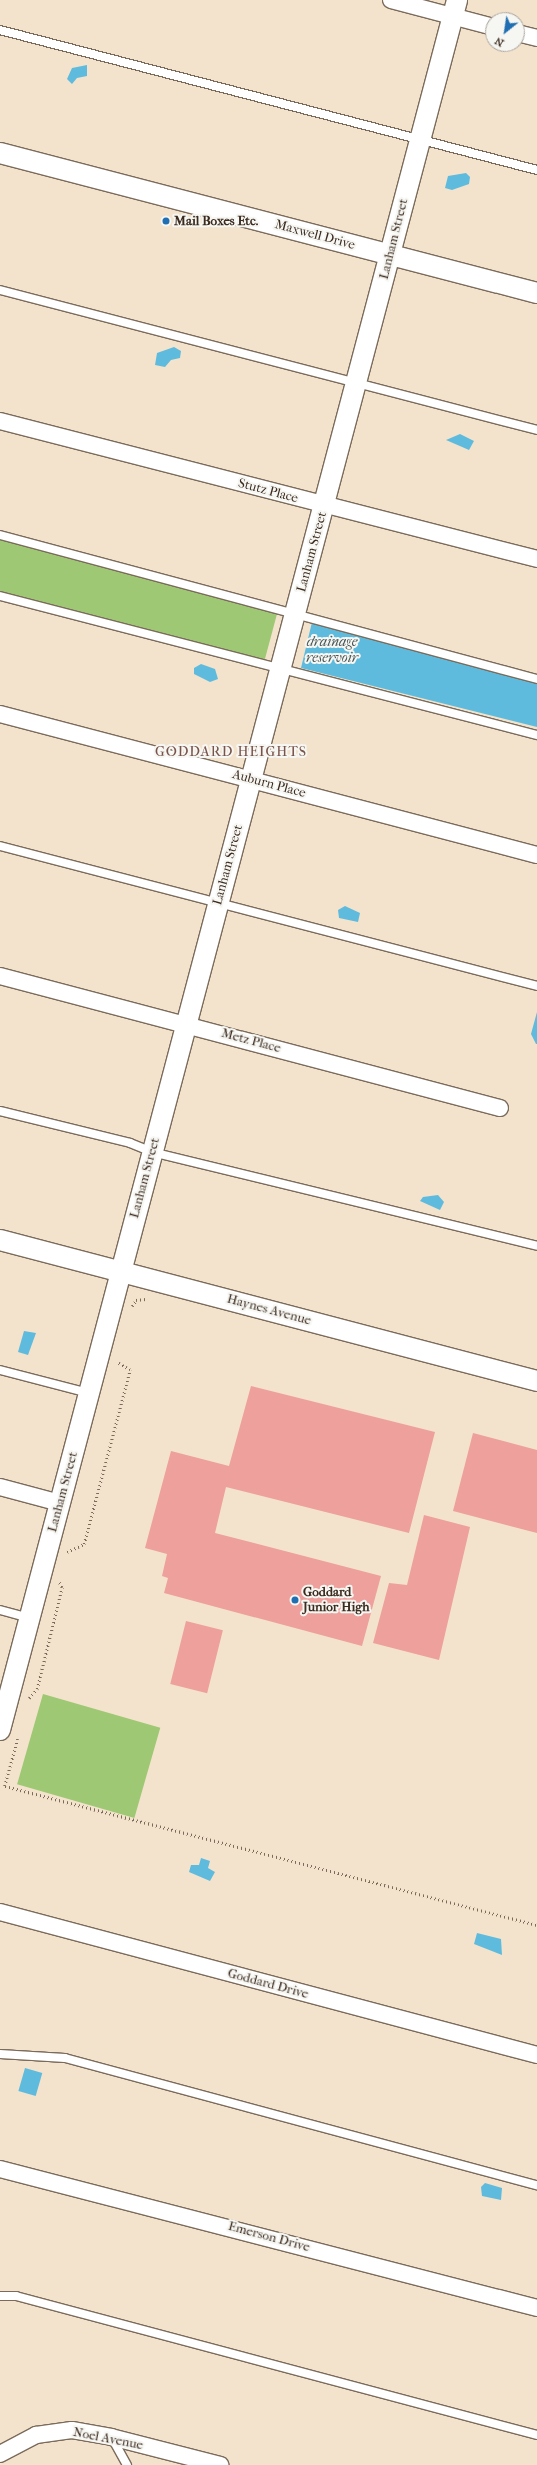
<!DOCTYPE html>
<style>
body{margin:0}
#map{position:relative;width:537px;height:2465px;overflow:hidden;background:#f3e3cc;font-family:"IM FELL French Canon",serif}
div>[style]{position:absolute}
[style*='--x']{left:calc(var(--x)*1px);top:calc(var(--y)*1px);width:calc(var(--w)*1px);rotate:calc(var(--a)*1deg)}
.green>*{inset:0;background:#9ec874;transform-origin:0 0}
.water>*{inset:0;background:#5fbbdd;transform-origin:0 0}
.building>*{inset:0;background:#eda09c;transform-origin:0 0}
.path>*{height:2.5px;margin-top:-1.25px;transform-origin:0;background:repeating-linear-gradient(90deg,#7b6b5b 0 1px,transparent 0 4px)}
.roads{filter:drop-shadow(1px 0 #7b6b5b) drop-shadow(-1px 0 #7b6b5b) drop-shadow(0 1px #7b6b5b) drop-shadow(0 -1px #7b6b5b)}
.service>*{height:8px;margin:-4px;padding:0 4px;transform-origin:4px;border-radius:4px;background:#fff}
.minor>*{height:16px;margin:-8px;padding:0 8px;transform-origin:8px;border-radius:8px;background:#fff}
.tertiary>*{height:20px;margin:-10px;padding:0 10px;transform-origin:10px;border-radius:10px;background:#fff}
.dots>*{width:11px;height:11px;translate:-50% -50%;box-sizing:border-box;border:2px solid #f6f6f2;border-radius:50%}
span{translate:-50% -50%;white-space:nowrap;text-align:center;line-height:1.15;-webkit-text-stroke:4px #f6f6f2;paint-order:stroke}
.poi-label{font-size:13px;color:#3b2a1e;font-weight:700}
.left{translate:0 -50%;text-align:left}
.street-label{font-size:13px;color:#3b2a1e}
.water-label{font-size:14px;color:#465657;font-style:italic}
.neighbourhood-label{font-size:14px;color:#79534a;letter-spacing:1px}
.north{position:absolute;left:485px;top:12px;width:40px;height:40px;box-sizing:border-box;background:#f6f6f2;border:1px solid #aba49d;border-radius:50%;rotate:210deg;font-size:11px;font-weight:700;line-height:16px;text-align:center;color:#3b2a1e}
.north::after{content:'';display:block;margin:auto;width:14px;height:18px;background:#1f6fb2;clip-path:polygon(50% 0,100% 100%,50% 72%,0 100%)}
</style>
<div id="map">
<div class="green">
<i style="left:0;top:535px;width:288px;height:61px;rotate:15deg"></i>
<i style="left:43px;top:1694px;width:122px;height:94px;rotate:16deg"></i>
</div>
<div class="water">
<i style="clip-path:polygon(87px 65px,87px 76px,77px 78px,72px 84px,67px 79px,72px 68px)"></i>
<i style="clip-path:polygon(466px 173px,470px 177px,469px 184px,452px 190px,445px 188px,448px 176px)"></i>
<i style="clip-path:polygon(174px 347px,181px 351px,180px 358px,171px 360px,165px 367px,155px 365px,157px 353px)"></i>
<i style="clip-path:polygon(460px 434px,474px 441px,469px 450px,446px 440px)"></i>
<i style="clip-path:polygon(313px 618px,537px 683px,537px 727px,301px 668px)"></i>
<i style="clip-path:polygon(201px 664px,215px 669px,218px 679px,210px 682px,194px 674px,194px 668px)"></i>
<i style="clip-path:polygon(345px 906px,360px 913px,358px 922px,339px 918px,338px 910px)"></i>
<i style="clip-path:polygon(537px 1012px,537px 1044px,536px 1044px,531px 1034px)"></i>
<i style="clip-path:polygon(438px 1195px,444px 1202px,440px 1210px,420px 1201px,423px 1197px)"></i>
<i style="clip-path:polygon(24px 1331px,36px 1333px,28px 1355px,18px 1352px)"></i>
<i style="clip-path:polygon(201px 1858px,210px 1861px,208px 1868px,215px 1872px,210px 1881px,189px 1872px,191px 1865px,199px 1865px)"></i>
<i style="clip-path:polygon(477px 1933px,501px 1939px,502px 1955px,474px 1944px)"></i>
<i style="left:25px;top:2068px;width:18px;height:24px;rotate:16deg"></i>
<i style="clip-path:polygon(485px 2183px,502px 2188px,501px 2200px,482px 2196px,481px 2187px)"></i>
</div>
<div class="building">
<i style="clip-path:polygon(251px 1386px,435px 1432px,409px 1533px,226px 1487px,215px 1533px,381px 1576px,362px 1646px,164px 1593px,168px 1578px,162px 1576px,167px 1554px,145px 1548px,171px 1451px,229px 1466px)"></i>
<i style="clip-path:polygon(473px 1433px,537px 1450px,537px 1533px,453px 1511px)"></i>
<i style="clip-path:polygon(424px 1515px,470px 1527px,439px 1660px,373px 1643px,389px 1583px,407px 1585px)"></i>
<i style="left:186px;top:1621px;width:38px;height:65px;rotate:14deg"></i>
</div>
<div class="path">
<i style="--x:132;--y:1306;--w:7;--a:-56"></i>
<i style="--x:136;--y:1300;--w:10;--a:-6"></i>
<i style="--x:67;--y:1552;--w:19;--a:-25"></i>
<i style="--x:84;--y:1544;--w:180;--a:-75.2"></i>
<i style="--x:130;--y:1370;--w:14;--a:-150"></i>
<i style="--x:29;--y:1698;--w:12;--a:-48"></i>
<i style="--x:37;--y:1689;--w:105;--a:-76.2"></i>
<i style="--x:62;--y:1587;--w:7;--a:-124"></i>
<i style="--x:18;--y:1739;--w:49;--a:105.5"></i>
<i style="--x:5;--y:1786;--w:550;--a:14.64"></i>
</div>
<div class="roads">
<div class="service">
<i style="--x:0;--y:30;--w:555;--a:14.61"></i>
<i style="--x:0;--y:290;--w:555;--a:14.61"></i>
<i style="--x:0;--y:535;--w:556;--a:15.01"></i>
<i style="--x:0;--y:596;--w:555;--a:14.51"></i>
<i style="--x:0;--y:846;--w:555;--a:14.61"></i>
<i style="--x:0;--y:1111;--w:134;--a:13.8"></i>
<i style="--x:130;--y:1143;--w:24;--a:22"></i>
<i style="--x:152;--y:1152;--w:396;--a:13.7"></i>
<i style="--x:0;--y:1370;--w:92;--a:14.5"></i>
<i style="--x:0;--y:1610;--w:31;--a:15"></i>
<i style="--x:0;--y:2054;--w:65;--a:3.5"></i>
<i style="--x:65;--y:2058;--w:489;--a:15.1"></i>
<i style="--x:0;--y:2296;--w:16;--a:0"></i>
<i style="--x:16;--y:2296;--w:539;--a:14.94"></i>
<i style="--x:112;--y:2438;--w:31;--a:61"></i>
</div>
<div class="minor">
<i style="--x:391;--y:0;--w:106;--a:14.8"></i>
<i style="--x:517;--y:33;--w:21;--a:14"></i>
<i style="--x:0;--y:421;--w:554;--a:14.41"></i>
<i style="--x:0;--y:714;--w:555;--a:14.71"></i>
<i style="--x:0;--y:976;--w:517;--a:14.79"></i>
<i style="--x:0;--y:1487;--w:62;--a:14.9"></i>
<i style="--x:0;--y:1912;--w:556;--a:14.91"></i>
<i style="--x:0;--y:2169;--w:555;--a:14.51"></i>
<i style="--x:0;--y:2454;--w:41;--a:-27.8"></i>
<i style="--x:36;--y:2435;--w:36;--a:-8"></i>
<i style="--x:72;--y:2430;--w:40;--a:10"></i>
<i style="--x:111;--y:2437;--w:113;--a:14.4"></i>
</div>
<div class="tertiary">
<i style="--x:0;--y:153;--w:555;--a:14.61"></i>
<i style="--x:0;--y:1240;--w:555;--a:14.71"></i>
<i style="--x:0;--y:1730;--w:1789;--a:-75.2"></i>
</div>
</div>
<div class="dots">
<i style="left:166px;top:221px;background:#1f6fb2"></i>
<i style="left:295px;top:1600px;background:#1f6fb2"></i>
</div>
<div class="poi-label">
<span class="left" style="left:174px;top:221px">Mail Boxes Etc.</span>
<span class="left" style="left:303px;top:1600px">Goddard<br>Junior High</span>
</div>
<div class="street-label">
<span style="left:315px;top:235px;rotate:15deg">Maxwell Drive</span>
<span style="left:394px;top:239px;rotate:-76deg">Lanham Street</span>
<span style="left:268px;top:491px;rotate:15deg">Stutz Place</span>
<span style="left:312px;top:552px;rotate:-75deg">Lanham Street</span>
<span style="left:269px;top:784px;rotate:15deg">Auburn Place</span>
<span style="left:228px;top:865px;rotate:-75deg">Lanham Street</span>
<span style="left:251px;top:1041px;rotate:15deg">Metz Place</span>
<span style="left:145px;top:1178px;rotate:-75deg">Lanham Street</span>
<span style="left:269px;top:1310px;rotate:15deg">Haynes Avenue</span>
<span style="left:63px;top:1492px;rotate:-75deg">Lanham Street</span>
<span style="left:268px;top:1984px;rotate:15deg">Goddard Drive</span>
<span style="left:269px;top:2237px;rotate:15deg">Emerson Drive</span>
<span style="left:108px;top:2439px;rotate:11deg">Noel Avenue</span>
</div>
<div class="water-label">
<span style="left:332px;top:650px">drainage<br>reservoir</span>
</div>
<div class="neighbourhood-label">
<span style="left:231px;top:752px">GODDARD HEIGHTS</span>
</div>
<div class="north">N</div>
</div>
